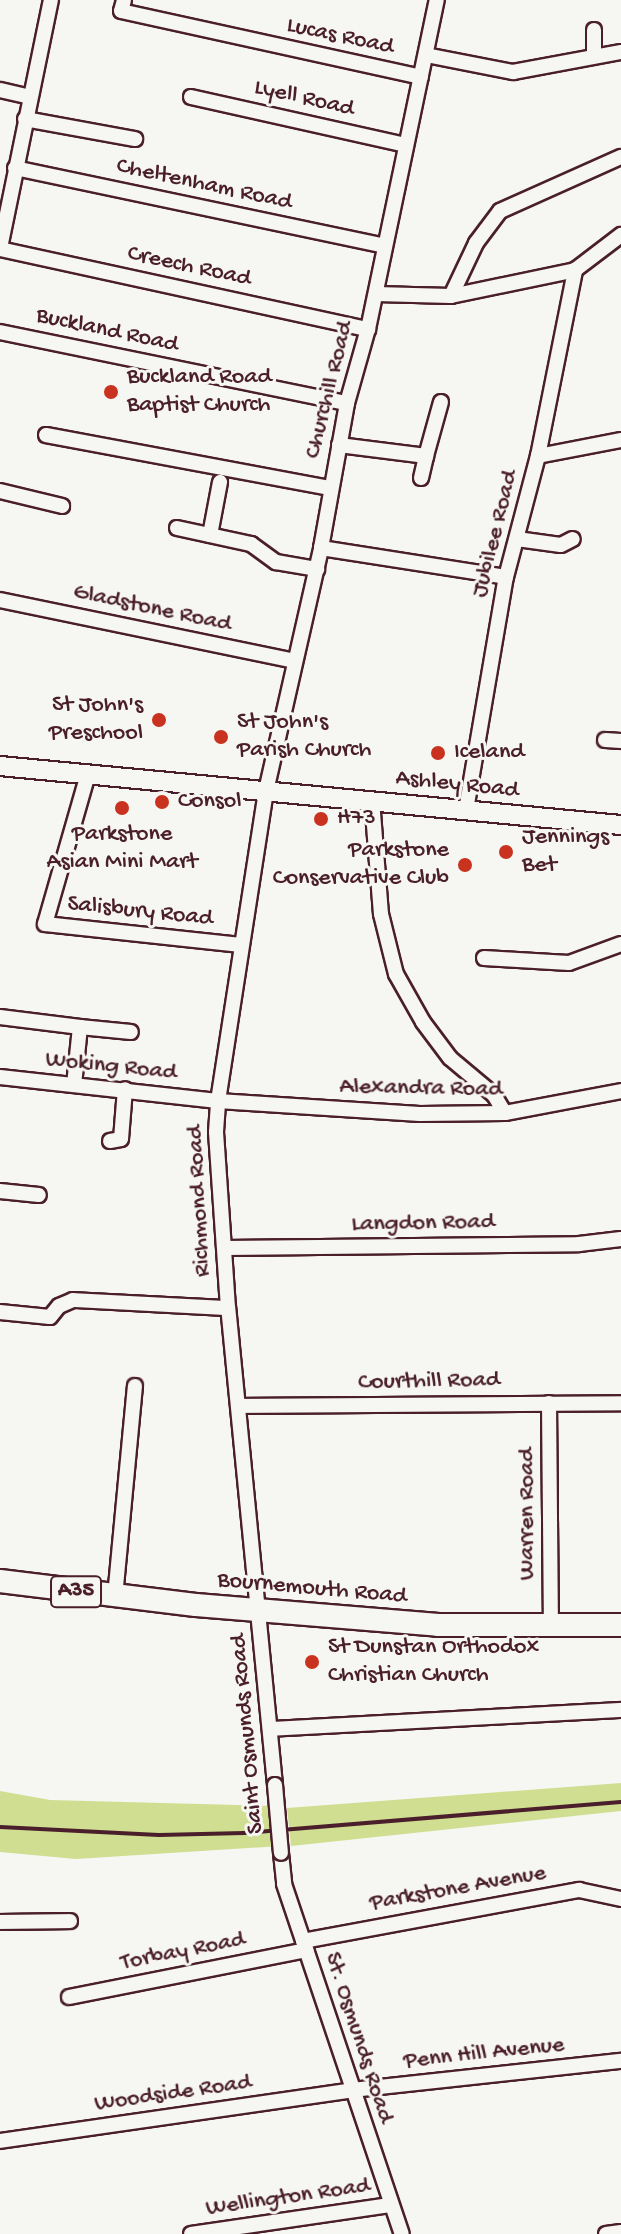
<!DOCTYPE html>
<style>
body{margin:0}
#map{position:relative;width:621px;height:2234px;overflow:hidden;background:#f6f6f2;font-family:"Gochi Hand",sans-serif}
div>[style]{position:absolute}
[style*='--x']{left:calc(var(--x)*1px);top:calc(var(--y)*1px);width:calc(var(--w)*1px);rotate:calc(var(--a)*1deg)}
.green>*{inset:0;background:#d0de91}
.roads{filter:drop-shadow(2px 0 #4a1f2b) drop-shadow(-2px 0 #4a1f2b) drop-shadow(0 2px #4a1f2b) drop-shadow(0 -2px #4a1f2b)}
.minor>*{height:14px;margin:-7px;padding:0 7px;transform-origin:7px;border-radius:7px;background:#f6f6f2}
.major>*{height:18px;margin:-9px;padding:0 9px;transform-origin:9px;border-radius:9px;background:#f6f6f2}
.highway>*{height:22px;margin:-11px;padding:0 11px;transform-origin:11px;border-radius:11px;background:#f6f6f2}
.rail>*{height:4px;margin:-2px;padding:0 2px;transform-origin:2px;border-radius:2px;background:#4a1f2b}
.bridges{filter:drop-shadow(2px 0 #4a1f2b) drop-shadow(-2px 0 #4a1f2b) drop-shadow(0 2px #4a1f2b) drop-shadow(0 -2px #4a1f2b)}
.minor-bridge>*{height:14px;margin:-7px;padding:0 7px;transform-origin:7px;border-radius:7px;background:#f6f6f2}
.dots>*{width:22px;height:22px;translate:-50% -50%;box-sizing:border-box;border:4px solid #f6f6f2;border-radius:50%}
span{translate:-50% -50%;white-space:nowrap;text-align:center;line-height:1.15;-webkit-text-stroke:6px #f6f6f2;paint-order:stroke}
.shield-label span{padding:2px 6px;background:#f6f6f2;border:2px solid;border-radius:6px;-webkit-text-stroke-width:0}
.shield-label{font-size:22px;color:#4a1f2b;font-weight:700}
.street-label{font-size:24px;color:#4a1f2b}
.poi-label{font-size:24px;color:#4a1f2b}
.left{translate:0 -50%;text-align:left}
.right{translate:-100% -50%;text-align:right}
</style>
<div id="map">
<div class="green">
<i style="clip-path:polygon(621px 1783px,621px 1811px,291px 1846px,287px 1808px)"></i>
<i style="clip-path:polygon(0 1791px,50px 1800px,277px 1806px,281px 1846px,76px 1859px,0 1852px)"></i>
</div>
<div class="roads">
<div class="minor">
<i style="--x:124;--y:0;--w:11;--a:105"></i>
<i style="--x:121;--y:11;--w:307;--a:12.4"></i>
<i style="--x:426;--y:55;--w:89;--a:11.1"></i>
<i style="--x:513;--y:72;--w:110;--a:-10.5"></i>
<i style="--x:594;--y:56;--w:26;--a:-90"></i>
<i style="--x:0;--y:90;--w:31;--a:13"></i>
<i style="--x:191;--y:97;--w:220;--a:12.6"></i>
<i style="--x:25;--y:119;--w:112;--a:10.3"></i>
<i style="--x:15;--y:168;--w:378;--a:11.9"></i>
<i style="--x:0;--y:248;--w:253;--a:-78.4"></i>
<i style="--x:0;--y:249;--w:377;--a:12.3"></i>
<i style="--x:376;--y:294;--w:75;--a:1.5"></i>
<i style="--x:451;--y:296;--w:127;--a:-11.8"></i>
<i style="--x:575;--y:270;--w:58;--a:-37.3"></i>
<i style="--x:451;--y:296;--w:59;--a:-64.7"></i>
<i style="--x:476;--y:243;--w:40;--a:-53"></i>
<i style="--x:500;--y:211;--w:133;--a:-24.1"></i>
<i style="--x:0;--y:332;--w:354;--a:11.6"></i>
<i style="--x:46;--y:435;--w:288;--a:10.6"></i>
<i style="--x:339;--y:445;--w:88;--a:7.2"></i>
<i style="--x:426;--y:456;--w:56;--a:-74.5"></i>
<i style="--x:538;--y:456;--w:85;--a:-10.9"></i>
<i style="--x:421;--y:478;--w:23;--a:-77"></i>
<i style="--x:0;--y:491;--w:64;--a:13.6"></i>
<i style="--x:177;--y:528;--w:76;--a:12.2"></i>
<i style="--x:251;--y:544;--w:31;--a:36"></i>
<i style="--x:276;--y:562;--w:42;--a:9.7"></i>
<i style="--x:210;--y:535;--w:54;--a:-79.3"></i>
<i style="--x:517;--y:539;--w:44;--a:7.8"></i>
<i style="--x:561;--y:545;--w:13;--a:-27"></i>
<i style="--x:321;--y:548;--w:187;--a:8.9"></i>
<i style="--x:0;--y:600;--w:301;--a:11.7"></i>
<i style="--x:605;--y:740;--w:16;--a:4"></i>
<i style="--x:88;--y:774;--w:156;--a:106"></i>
<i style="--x:45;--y:924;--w:197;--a:6.1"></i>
<i style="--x:372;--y:800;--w:114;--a:85.5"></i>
<i style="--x:381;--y:914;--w:62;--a:76"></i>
<i style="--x:396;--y:974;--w:55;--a:60.6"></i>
<i style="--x:423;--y:1022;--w:45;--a:53.1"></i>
<i style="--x:450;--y:1058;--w:57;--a:40.1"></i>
<i style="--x:494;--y:1095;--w:21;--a:59"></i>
<i style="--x:466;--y:810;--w:236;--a:-80.3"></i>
<i style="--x:506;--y:577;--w:125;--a:-75.2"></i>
<i style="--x:538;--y:456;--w:190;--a:-78.7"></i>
<i style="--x:484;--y:958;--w:85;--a:3.4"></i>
<i style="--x:569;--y:963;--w:55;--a:-20.1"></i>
<i style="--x:0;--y:1017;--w:81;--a:7.1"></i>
<i style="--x:80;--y:1027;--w:58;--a:95.9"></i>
<i style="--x:80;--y:1027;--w:51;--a:5.6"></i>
<i style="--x:0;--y:1077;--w:219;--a:6.3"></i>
<i style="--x:218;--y:1101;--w:202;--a:3.7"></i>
<i style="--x:420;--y:1114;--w:85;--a:-0.7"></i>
<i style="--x:505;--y:1113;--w:118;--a:-10.7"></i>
<i style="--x:110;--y:1141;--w:11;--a:-10"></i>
<i style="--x:121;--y:1139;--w:50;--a:-85.4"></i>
<i style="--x:0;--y:1191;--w:39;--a:6"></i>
<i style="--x:225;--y:1248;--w:354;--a:-0.6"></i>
<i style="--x:579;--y:1244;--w:42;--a:-6.8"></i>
<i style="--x:0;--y:1312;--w:50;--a:5.7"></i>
<i style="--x:50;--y:1317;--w:14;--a:-51"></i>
<i style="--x:59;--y:1306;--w:15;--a:-23"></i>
<i style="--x:73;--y:1300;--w:155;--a:3"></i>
<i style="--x:549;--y:1403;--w:223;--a:89.5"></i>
<i style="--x:238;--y:1406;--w:383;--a:-0.4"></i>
<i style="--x:115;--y:1597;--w:212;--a:-84.6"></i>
<i style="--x:270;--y:1729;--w:352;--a:-3.1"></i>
<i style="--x:275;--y:1785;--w:479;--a:-95.6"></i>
<i style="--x:228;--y:1308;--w:176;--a:-93.9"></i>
<i style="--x:216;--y:1132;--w:31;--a:-86"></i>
<i style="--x:218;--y:1101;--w:314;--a:-81.2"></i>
<i style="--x:266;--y:791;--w:249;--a:-77.2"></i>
<i style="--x:321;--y:548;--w:147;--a:-79.8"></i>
<i style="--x:347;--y:403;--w:77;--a:-74.2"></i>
<i style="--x:368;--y:329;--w:336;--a:-78.2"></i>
<i style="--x:281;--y:1853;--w:31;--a:84"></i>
<i style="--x:284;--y:1884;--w:369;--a:71.4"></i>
<i style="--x:0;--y:1922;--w:70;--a:-0.8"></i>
<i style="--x:303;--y:1941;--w:281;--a:-10.5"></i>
<i style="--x:579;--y:1890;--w:43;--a:12.1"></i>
<i style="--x:69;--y:1997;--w:242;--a:-11.2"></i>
<i style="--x:0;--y:2141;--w:356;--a:-8.2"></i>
<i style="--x:352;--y:2090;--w:271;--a:-6.2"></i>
<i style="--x:191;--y:2234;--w:201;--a:-8.3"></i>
<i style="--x:606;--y:2234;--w:15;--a:-8"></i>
</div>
<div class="major">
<i style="--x:0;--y:766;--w:624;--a:5.43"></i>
</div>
<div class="highway">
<i style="--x:0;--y:1581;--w:197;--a:7"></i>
<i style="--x:196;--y:1605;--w:243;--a:4.7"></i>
<i style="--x:438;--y:1625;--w:183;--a:0"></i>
</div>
</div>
<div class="rail">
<i style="--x:0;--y:1827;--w:159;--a:2.9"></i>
<i style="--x:159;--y:1835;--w:85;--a:-1.3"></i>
<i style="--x:244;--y:1833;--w:378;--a:-4.7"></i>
</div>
<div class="bridges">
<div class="minor-bridge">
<i style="--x:275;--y:1785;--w:68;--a:85"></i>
</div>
</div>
<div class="dots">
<i style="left:111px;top:392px;background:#c8321e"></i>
<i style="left:159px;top:720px;background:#c8321e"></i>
<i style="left:221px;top:737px;background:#c8321e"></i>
<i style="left:438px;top:753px;background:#c8321e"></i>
<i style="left:162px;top:802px;background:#c8321e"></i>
<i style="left:122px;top:808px;background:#c8321e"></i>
<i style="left:321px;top:819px;background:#c8321e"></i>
<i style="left:506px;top:852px;background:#c8321e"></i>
<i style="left:465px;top:865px;background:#c8321e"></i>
<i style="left:312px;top:1662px;background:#c8321e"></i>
</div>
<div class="shield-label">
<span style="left:76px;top:1592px">A35</span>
</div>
<div class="street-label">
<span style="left:340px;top:37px;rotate:12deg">Lucas Road</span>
<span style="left:304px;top:99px;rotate:13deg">Lyell Road</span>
<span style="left:204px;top:185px;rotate:12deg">Cheltenham Road</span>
<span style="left:189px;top:267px;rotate:12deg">Creech Road</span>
<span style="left:107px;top:331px;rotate:12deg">Buckland Road</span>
<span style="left:330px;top:390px;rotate:-76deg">Churchill Road</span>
<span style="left:496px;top:534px;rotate:-76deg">Jubilee Road</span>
<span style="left:152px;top:609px;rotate:12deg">Gladstone Road</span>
<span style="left:457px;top:785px;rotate:6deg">Ashley Road</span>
<span style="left:140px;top:912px;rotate:6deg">Salisbury Road</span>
<span style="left:111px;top:1067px;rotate:6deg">Woking Road</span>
<span style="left:421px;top:1089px;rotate:1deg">Alexandra Road</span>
<span style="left:200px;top:1201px;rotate:-93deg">Richmond Road</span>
<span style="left:423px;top:1224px;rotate:-1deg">Langdon Road</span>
<span style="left:429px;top:1382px;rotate:-1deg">Courthill Road</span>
<span style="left:528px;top:1514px;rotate:-90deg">Warren Road</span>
<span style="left:312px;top:1589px;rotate:5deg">Bournemouth Road</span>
<span style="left:248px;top:1734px;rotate:-95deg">Saint Osmunds Road</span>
<span style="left:458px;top:1889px;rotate:-10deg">Parkstone Avenue</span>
<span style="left:183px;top:1952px;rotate:-11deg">Torbay Road</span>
<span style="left:358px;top:2038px;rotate:72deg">St. Osmunds Road</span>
<span style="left:484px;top:2054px;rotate:-6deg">Penn Hill Avenue</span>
<span style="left:173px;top:2094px;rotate:-8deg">Woodside Road</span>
<span style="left:288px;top:2198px;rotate:-8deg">Wellington Road</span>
</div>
<div class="poi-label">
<span class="left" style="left:127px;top:392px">Buckland Road<br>Baptist Church</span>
<span class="right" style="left:143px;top:720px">St John's<br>Preschool</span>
<span class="left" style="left:237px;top:737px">St John's<br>Parish Church</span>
<span class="left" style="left:454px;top:753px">Iceland</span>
<span class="left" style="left:178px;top:802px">Consol</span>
<span class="left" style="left:337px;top:819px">H73</span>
<span style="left:122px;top:849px">Parkstone<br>Asian Mini Mart</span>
<span class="left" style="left:522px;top:852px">Jennings<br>Bet</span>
<span class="right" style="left:449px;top:865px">Parkstone<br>Conservative Club</span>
<span class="left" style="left:328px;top:1662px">St Dunstan Orthodox<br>Christian Church</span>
</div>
</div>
